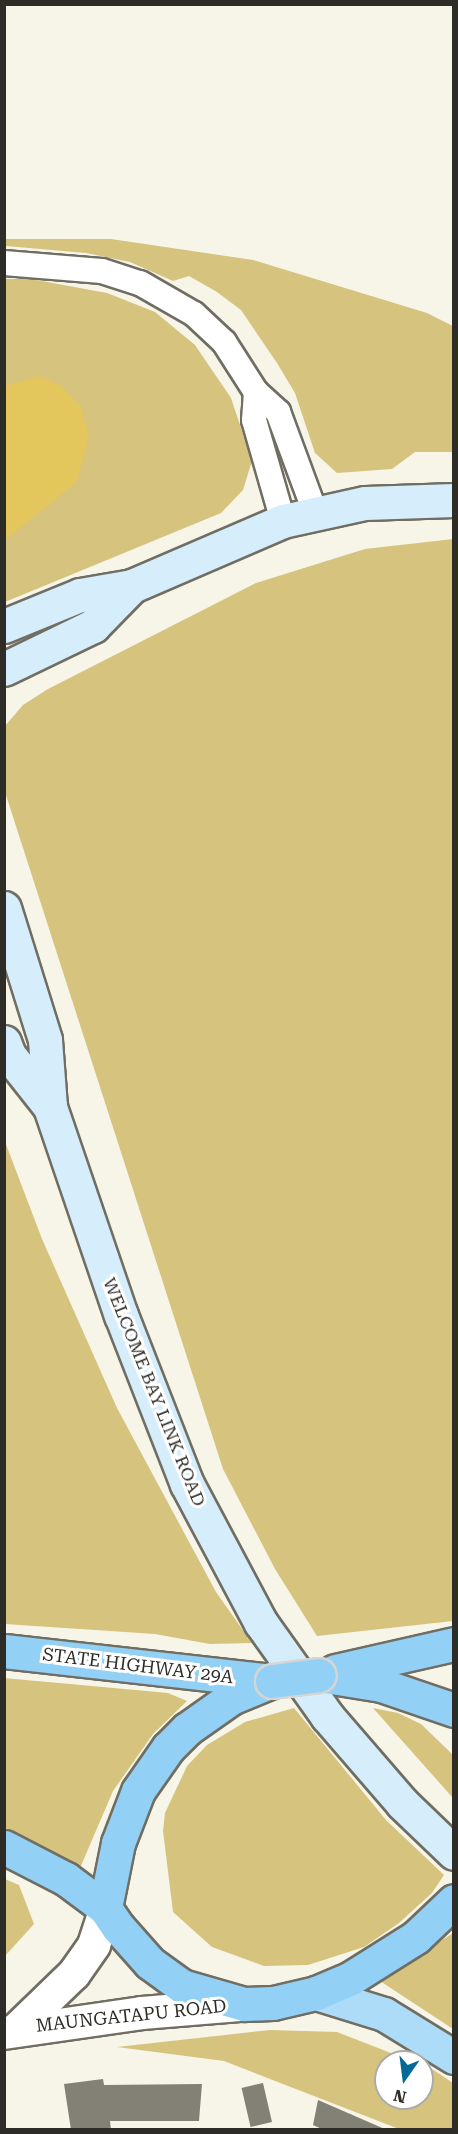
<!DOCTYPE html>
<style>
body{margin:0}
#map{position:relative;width:458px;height:2134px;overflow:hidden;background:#f7f4e8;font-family:"Roboto Serif",serif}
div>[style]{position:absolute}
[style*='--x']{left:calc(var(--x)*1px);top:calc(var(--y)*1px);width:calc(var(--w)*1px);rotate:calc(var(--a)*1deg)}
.green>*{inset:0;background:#d6c37e}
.water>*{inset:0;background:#e3c65c}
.building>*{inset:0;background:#838075;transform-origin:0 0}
.roads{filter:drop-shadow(2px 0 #706e63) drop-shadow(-2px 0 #706e63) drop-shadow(0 2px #706e63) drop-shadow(0 -2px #706e63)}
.minor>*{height:24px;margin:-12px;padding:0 12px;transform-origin:12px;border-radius:12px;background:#fff}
.tertiary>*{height:32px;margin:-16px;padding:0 16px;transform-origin:16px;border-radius:16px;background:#fff}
.secondary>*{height:33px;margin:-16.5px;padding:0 16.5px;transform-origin:16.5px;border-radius:16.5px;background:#d6edfc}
.primary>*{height:33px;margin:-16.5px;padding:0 16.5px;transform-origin:16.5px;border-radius:16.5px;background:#addcf8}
.trunk>*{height:33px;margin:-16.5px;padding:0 16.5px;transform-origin:16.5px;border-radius:16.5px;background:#92d0f6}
.bridges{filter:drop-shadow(2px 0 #d5d5d4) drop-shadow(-2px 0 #d5d5d4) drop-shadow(0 2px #d5d5d4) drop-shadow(0 -2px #d5d5d4)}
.trunk-bridge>*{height:33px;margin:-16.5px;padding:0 16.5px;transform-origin:16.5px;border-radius:16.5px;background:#92d0f6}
span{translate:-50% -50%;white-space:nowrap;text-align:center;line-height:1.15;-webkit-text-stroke:6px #fff;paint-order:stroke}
.street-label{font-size:18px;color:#2d2c27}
.frame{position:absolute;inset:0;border:6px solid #2d2c27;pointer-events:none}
.north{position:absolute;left:374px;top:2050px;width:60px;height:60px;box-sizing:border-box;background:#fff;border:2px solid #ababa9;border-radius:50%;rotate:194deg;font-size:16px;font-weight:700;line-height:24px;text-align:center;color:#2d2c27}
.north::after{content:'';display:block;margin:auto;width:21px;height:27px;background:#006996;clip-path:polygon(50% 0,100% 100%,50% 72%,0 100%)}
</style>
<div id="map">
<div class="green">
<i style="clip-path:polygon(5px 239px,111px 239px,253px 260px,427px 313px,453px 326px,453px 452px,415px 452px,392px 469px,337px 473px,315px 453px,295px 393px,277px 363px,241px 310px,217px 292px,189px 276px,173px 281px,130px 262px,86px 253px,6px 246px)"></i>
<i style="clip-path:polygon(5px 279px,31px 279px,107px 293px,155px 312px,195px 345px,231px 398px,252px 461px,243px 490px,221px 513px,5px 602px)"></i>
<i style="clip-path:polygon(453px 539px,453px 1621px,317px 1636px,275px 1569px,223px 1469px,5px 792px,5px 726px,23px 705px,48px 689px,256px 583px,365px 549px)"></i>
<i style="clip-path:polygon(4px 1139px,42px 1239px,117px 1408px,216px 1592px,252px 1643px,210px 1644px,155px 1634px,5px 1624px)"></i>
<i style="clip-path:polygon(4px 1678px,168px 1693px,187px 1701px,153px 1734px,113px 1791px,80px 1868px,5px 1828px)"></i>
<i style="clip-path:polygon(294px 1708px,386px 1820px,444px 1875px,432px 1893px,399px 1923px,364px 1947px,308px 1965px,264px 1966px,212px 1947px,173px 1912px,163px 1831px,165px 1813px,187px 1766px,207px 1745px,245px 1722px)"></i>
<i style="clip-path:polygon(373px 1708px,398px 1713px,421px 1724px,453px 1755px,453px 1798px)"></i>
<i style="clip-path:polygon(5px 1879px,19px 1885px,34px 1924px,5px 1956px)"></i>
<i style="clip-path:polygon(453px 1933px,453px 2029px,380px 1981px)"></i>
<i style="clip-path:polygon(270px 2030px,337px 2032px,414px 2062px,386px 2062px,386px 2098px,422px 2098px,422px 2065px,432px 2069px,453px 2083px,453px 2129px,399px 2129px,224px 2061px,117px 2047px)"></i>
</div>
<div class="water">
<i style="clip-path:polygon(39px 376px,62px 386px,81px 407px,89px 437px,77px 482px,5px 540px,5px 386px)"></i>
</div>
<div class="building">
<i style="clip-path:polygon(103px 2079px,104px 2085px,202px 2084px,199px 2121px,110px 2121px,111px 2130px,71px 2130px,64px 2084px)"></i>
<i style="left:263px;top:2083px;width:40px;height:22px;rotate:77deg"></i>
<i style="clip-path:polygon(318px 2100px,387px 2130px,324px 2130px,313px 2125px)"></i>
</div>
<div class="roads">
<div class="minor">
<i style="--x:4;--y:263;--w:98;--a:4.7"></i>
<i style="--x:102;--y:271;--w:40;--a:18"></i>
<i style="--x:140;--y:283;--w:62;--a:29.9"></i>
<i style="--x:194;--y:314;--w:41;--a:43"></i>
<i style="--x:224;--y:342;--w:59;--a:57.4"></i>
<i style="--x:256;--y:392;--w:30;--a:42"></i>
<i style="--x:278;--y:412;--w:107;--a:69.7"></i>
<i style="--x:256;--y:392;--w:28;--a:94"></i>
<i style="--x:254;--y:420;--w:105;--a:74"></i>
</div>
<div class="tertiary">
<i style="--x:18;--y:2028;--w:78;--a:-44"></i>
<i style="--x:74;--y:1974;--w:35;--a:-55"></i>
<i style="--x:94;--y:1945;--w:36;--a:-72"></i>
<i style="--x:4;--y:2033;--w:139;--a:-8.2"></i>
<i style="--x:142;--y:2013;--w:98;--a:-4.7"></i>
</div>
<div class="secondary">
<i style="--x:4;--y:626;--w:82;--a:-22.2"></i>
<i style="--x:80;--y:595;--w:53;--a:-9.8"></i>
<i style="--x:132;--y:586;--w:164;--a:-23.3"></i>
<i style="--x:283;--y:521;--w:84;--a:-12.4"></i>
<i style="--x:365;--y:503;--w:89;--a:-1.9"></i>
<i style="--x:4;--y:669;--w:99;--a:-25.8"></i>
<i style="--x:93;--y:626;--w:56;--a:-45.7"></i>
<i style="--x:4;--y:908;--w:138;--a:72.7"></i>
<i style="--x:45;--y:1040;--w:67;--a:85.7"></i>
<i style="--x:50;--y:1107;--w:220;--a:71.2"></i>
<i style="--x:121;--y:1315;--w:181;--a:68.7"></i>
<i style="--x:187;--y:1484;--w:157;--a:62"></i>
<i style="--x:261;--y:1623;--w:114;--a:54.6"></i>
<i style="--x:327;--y:1716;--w:115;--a:49.2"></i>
<i style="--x:402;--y:1803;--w:72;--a:43.9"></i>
<i style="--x:4;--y:1042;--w:14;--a:69"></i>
<i style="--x:9;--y:1055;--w:66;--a:51.7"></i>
</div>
<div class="primary">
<i style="--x:316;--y:1993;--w:71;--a:17.2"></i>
<i style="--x:384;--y:2014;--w:82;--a:31.6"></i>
</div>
<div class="trunk">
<i style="--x:4;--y:1651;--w:269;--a:6.4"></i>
<i style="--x:335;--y:1671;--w:122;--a:-12.8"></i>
<i style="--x:319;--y:1675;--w:63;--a:9.2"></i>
<i style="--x:381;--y:1685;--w:77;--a:18.9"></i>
<i style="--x:272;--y:1681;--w:44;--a:157.5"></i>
<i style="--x:231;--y:1698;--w:54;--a:144.8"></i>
<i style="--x:187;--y:1729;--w:27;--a:135"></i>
<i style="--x:168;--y:1748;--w:52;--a:124.9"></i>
<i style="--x:138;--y:1791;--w:56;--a:111"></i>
<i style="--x:118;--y:1843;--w:66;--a:101.3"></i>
<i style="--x:105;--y:1908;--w:23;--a:56"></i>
<i style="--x:118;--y:1927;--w:48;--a:48.4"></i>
<i style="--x:150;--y:1963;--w:39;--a:36"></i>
<i style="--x:182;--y:1986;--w:65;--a:16.2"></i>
<i style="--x:244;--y:2004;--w:29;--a:-2"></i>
<i style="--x:273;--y:2003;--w:44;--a:-13.1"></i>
<i style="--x:316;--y:1993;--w:38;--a:-23"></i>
<i style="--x:351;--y:1978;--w:77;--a:-32.2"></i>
<i style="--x:416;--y:1937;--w:52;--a:-43.5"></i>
<i style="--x:4;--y:1847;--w:70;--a:27.3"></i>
<i style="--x:66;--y:1879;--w:49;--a:36.6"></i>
</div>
</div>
<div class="bridges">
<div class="trunk-bridge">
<i style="--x:272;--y:1681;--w:47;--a:-7.3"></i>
</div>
</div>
<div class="street-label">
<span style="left:154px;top:1392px;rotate:68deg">WELCOME BAY LINK ROAD</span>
<span style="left:138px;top:1666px;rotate:7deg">STATE HIGHWAY 29A</span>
<span style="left:131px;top:2016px;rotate:-6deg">MAUNGATAPU ROAD</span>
</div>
<div class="frame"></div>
<div class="north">N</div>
</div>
